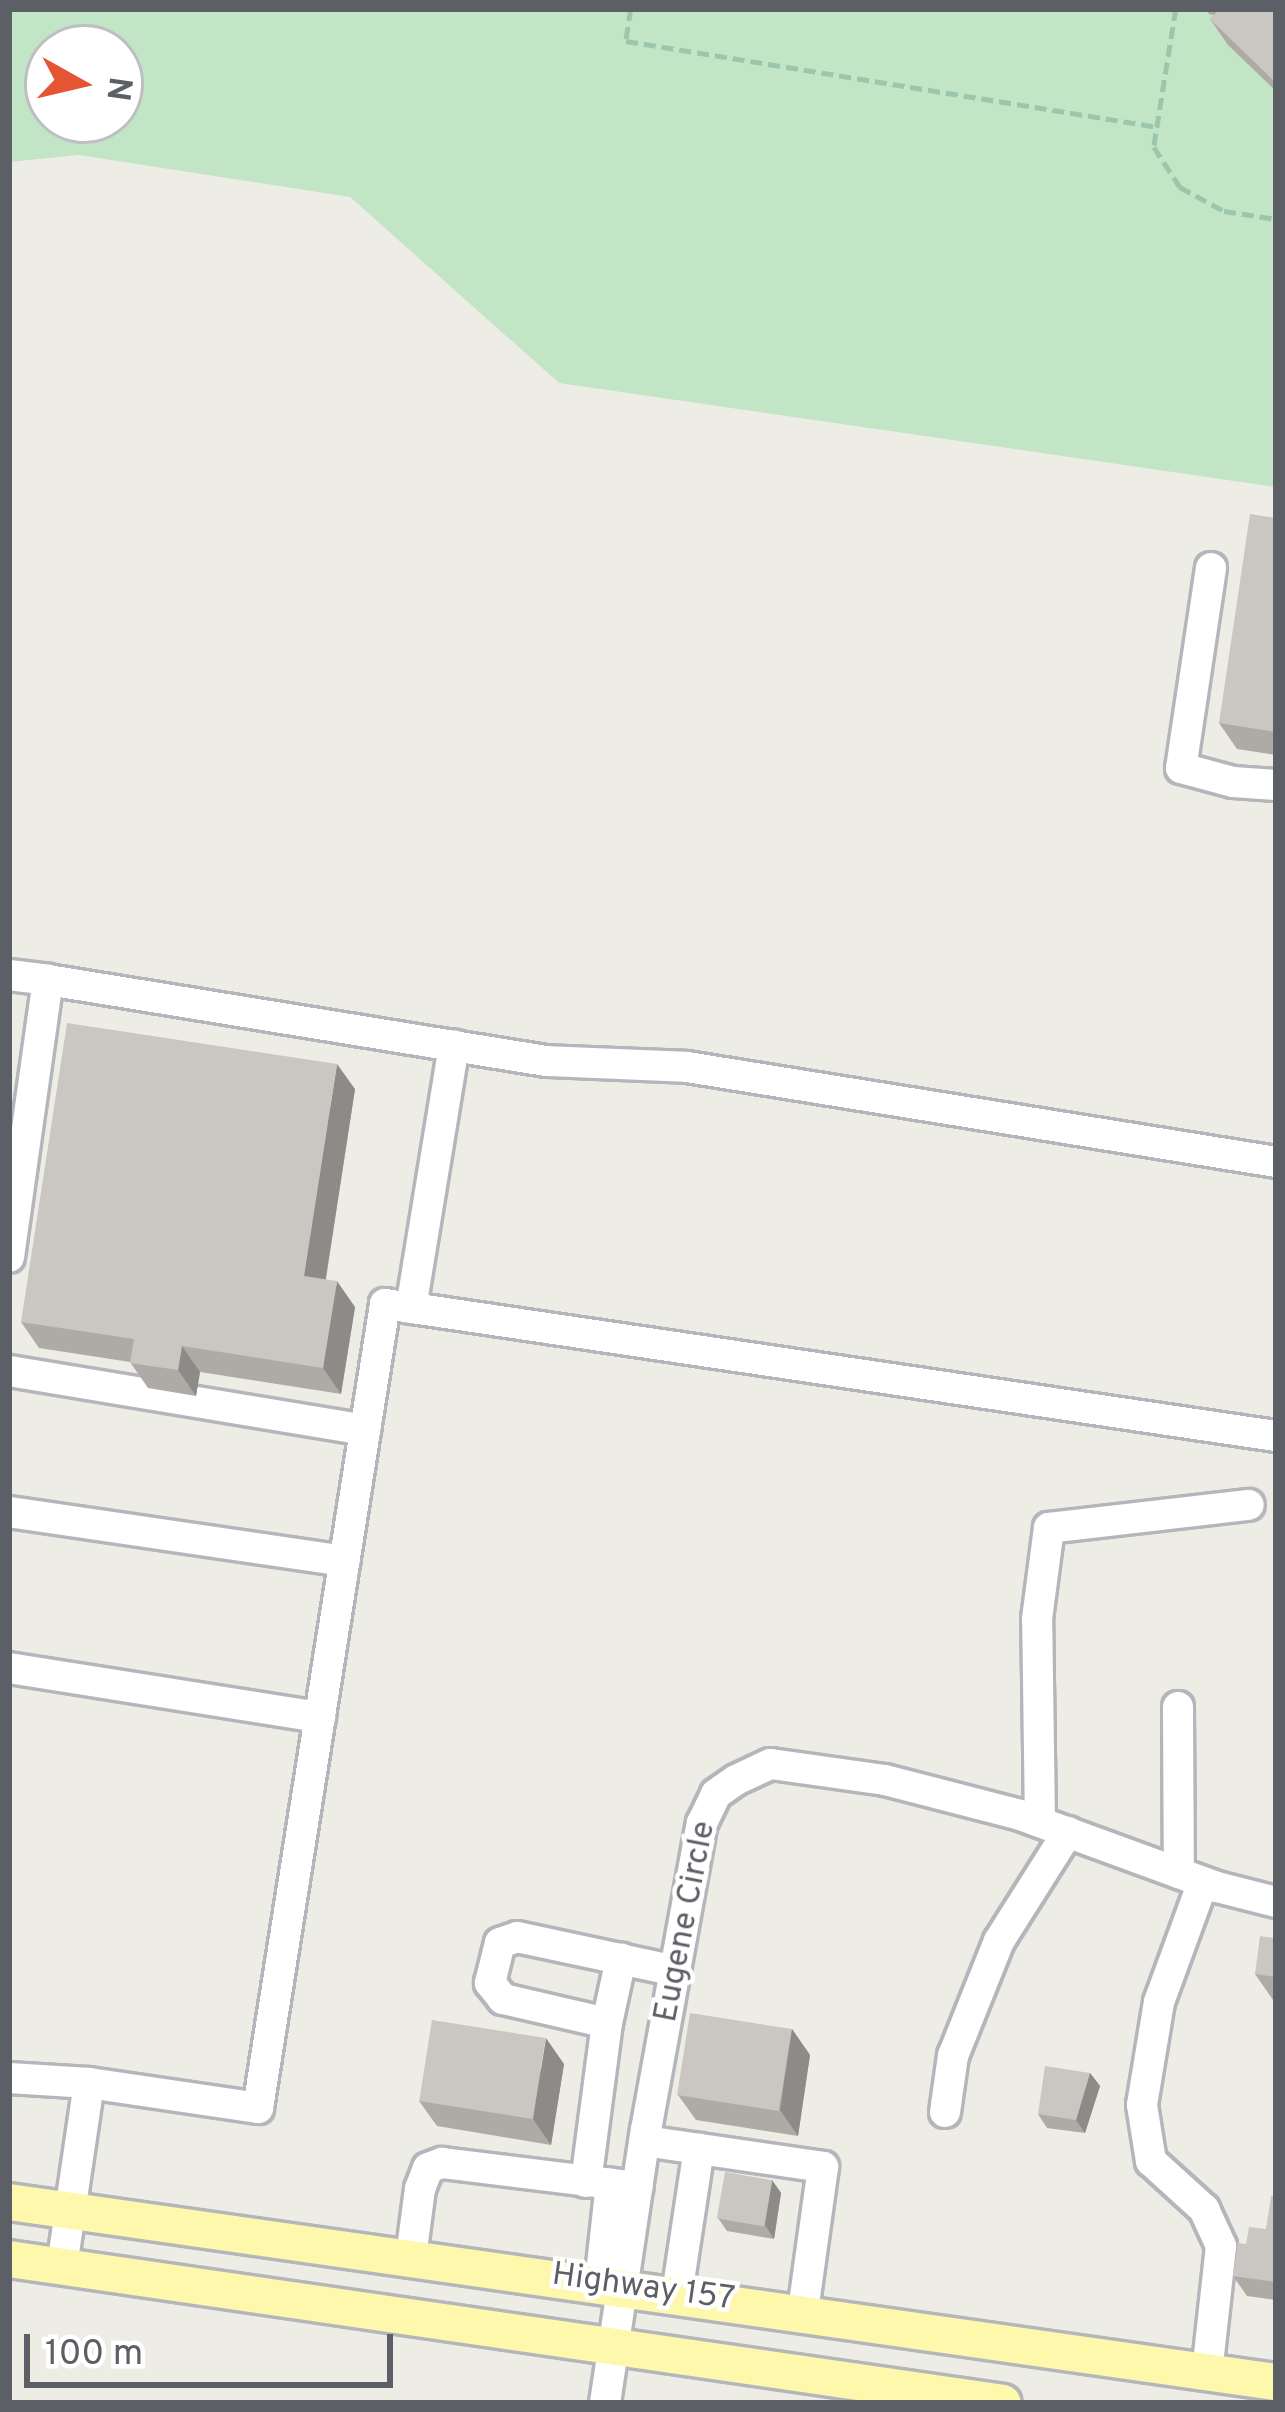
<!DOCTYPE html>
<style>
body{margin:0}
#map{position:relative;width:1285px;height:2412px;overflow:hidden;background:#eeede5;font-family:Overpass,sans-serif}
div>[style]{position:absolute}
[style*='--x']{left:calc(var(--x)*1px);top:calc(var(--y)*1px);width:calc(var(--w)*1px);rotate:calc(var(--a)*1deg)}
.green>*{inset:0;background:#c2e5c6}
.path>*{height:4.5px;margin-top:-2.25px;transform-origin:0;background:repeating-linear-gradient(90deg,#9bc6ac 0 12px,transparent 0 18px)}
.roads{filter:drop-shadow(3px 0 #b5b6bb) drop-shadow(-3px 0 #b5b6bb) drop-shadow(0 3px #b5b6bb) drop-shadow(0 -3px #b5b6bb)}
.minor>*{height:30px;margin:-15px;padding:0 15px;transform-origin:15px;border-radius:15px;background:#fff}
.major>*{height:36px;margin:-18px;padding:0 18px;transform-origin:18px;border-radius:18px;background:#fdf8ab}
.wall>*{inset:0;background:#aeaba7}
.shaded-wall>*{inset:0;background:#8d8b88}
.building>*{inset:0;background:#cac7c2;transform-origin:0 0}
span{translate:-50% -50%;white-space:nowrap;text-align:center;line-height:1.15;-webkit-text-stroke:9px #fff;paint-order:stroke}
.street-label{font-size:33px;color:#5c5f65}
.frame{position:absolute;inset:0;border:12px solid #5c5f65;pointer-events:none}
.north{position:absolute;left:24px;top:24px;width:120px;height:120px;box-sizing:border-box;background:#fff;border:3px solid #bebfc1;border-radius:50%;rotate:98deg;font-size:33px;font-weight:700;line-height:48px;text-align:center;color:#5c5f65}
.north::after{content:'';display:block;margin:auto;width:42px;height:54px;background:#e55534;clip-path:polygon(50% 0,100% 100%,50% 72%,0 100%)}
.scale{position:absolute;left:24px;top:2334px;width:369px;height:54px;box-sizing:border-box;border:6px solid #5c5f65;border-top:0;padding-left:15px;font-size:36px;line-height:42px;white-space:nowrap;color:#5c5f65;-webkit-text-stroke:9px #fff;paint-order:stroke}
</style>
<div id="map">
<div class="green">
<i style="clip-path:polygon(evenodd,9px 9px,1276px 9px,1276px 487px,559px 383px,350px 197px,79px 155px,9px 162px,9px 9px,48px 48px,120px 48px,120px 120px,48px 120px,48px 48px)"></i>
</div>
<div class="path">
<i style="--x:631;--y:9;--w:32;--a:99"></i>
<i style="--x:626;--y:41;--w:539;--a:9.18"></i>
<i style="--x:1176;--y:9;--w:140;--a:99.1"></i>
<i style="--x:1154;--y:147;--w:48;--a:57"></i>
<i style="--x:1180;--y:187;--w:50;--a:28.6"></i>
<i style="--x:1224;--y:211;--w:53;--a:8.7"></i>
</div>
<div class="roads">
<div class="minor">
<i style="--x:1211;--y:568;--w:202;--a:98.5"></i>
<i style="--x:1181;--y:768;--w:54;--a:15.1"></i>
<i style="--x:1233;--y:782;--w:43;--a:4"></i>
<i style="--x:9;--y:975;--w:39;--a:7"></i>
<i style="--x:9;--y:1257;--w:280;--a:-82"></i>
<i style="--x:48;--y:980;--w:505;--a:9.24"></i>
<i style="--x:546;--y:1061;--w:141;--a:2.4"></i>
<i style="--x:687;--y:1067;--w:597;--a:9.16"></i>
<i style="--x:411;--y:1308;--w:266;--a:-80.7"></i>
<i style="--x:9;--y:1371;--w:361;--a:9.4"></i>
<i style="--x:9;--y:1512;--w:339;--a:8.3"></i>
<i style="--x:9;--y:1668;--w:315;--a:9"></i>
<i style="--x:1178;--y:1707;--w:166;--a:89.7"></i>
<i style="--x:1040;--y:1822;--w:203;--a:-90.8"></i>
<i style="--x:1037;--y:1619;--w:92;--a:-82.5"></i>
<i style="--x:1049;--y:1528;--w:201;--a:-6.6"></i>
<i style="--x:1203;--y:1882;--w:128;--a:110.1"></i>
<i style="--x:1159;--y:2002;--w:104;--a:99.4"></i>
<i style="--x:1142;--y:2105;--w:57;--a:80.9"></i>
<i style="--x:1151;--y:2161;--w:72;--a:42.2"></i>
<i style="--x:1204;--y:2209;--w:41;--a:65.3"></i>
<i style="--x:1221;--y:2246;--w:127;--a:96.3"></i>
<i style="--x:607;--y:2023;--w:66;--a:-77.7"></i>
<i style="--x:9;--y:2078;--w:80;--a:3.6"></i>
<i style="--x:945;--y:2112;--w:57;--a:-81.9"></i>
<i style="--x:953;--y:2056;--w:124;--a:-68.2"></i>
<i style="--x:999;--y:1941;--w:129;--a:-57.7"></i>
<i style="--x:645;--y:2141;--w:180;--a:8.3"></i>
<i style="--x:823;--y:2167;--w:146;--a:97.9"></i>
<i style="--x:586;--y:2182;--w:160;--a:-82.5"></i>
<i style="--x:607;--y:2023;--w:107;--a:-167"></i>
<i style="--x:503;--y:1999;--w:21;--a:-129"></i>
<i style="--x:490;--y:1983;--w:41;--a:-76"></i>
<i style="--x:500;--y:1943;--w:18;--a:-19"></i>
<i style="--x:517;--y:1937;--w:162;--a:12.1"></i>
<i style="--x:411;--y:2257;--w:69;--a:-82.5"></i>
<i style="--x:420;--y:2189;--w:22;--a:-69"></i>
<i style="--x:428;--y:2168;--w:15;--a:-20"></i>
<i style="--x:442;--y:2163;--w:197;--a:7"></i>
<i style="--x:62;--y:2266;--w:185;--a:-81.6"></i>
<i style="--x:89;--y:2083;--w:171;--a:8.4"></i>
<i style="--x:258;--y:2108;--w:814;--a:-81.02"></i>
<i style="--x:385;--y:1304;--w:901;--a:8.43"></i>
<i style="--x:600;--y:2283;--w:100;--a:-83.7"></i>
<i style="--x:677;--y:2294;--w:147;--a:-81.4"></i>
<i style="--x:605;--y:2403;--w:276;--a:-81.5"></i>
<i style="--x:646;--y:2130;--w:312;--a:-79.7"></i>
<i style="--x:702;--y:1823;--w:32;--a:-64"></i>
<i style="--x:716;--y:1794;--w:24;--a:-35"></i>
<i style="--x:736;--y:1780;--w:38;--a:-25"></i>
<i style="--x:771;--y:1764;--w:115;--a:8"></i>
<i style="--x:885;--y:1780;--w:139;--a:14.5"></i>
<i style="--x:1020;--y:1815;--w:210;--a:20.1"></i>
<i style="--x:1217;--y:1887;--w:61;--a:14.3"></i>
</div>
<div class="major">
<i style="--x:9;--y:2202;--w:1280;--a:8.09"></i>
<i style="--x:9;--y:2259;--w:1004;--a:8.24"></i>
</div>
</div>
<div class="wall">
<i style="clip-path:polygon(1206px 9px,1276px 9px,1276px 91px,1228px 45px,1210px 19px,1214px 15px,1209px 14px)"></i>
<i style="clip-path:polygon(1276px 518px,1276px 755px,1237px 749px,1219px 723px)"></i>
<i style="clip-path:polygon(355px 1089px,326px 1279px,355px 1307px,341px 1394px,200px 1372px,196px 1396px,148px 1388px,130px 1362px,39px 1348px,21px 1322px)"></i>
<i style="clip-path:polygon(1276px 1940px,1276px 2000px,1273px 2000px,1255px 1974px)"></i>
<i style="clip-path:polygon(792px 2029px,810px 2055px,798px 2136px,696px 2120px,678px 2095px)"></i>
<i style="clip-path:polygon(564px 2064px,551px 2145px,437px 2126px,419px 2101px)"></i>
<i style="clip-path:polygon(1090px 2073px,1100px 2086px,1085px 2133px,1047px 2128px,1038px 2114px)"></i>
<i style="clip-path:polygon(772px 2180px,781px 2193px,774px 2239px,727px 2231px,718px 2218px)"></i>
<i style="clip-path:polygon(1276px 2196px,1276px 2300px,1247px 2296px,1233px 2276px,1246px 2244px,1266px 2229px)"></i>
</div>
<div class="shaded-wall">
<i style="clip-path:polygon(337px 1064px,355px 1089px,322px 1302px,304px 1276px)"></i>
<i style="clip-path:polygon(337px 1281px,355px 1307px,341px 1394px,323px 1368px)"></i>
<i style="clip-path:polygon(182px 1346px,200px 1372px,196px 1396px,178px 1370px)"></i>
<i style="clip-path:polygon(792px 2029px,810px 2055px,798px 2136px,780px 2110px)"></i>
<i style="clip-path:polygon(546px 2038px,564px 2064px,551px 2145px,533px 2119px)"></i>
<i style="clip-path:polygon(1090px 2073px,1100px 2086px,1085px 2133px,1076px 2120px)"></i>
<i style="clip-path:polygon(772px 2180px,781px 2193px,774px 2239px,765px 2225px)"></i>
</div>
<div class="building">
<i style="clip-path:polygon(1220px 9px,1276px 9px,1276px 83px,1210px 19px)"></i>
<i style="clip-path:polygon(1250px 514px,1276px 518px,1276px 732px,1219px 723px)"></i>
<i style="clip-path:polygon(67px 1023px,337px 1064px,304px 1276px,337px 1281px,323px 1368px,182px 1346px,178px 1370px,130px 1363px,134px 1339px,21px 1322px)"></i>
<i style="clip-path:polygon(1260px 1936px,1274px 1938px,1273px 1948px,1276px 1949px,1276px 1977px,1255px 1974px)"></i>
<i style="left:690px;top:2013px;width:103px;height:83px;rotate:9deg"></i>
<i style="left:432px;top:2020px;width:115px;height:82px;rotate:9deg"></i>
<i style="clip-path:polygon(1045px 2066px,1090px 2073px,1076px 2120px,1038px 2114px)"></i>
<i style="left:725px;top:2172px;width:48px;height:47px;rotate:10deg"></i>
<i style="clip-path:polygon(1271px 2196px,1276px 2196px,1276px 2282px,1233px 2276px,1238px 2243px,1246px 2244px,1249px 2227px,1266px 2229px)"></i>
</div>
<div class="street-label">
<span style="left:687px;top:1922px;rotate:-79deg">Eugene Circle</span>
<span style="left:643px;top:2289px;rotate:8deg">Highway 157</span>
</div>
<div class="frame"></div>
<div class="north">N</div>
<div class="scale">100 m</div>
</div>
